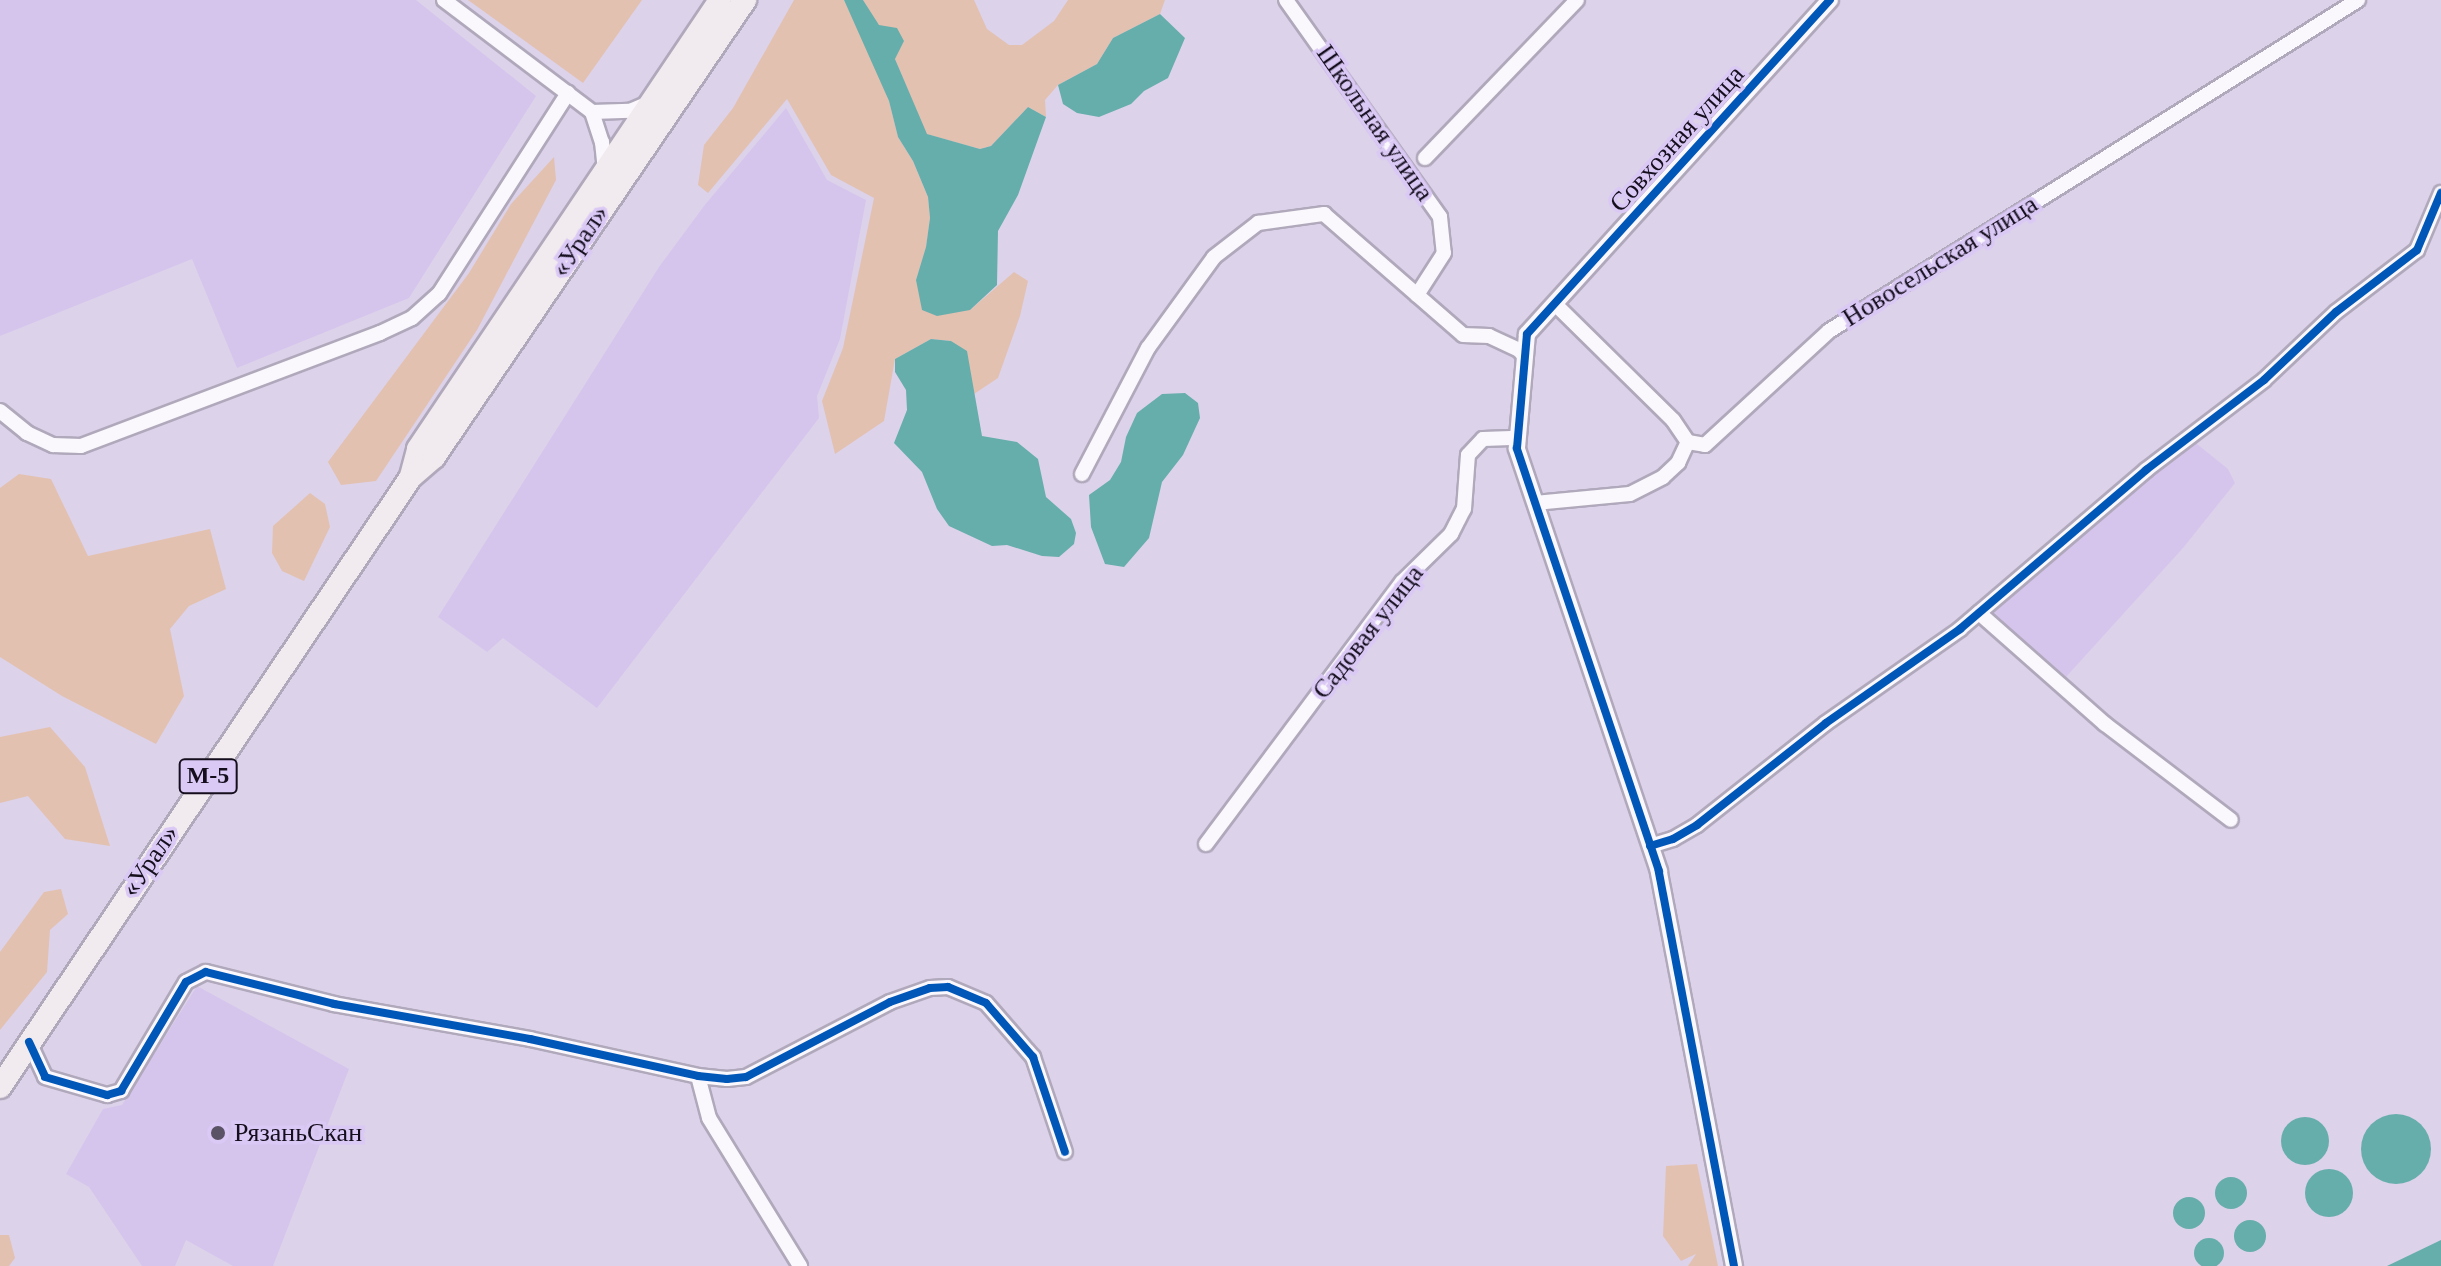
<!DOCTYPE html>
<meta charset="utf-8">
<style>
body{margin:0}
#map{position:relative;width:2441px;height:1266px;overflow:hidden;background:#dcd2ea;font-family:Georgia,serif}
div>[style]{position:absolute}
[style*='--x']{left:calc(var(--x)*1px);top:calc(var(--y)*1px);width:calc(var(--w)*1px);rotate:calc(var(--a)*1deg)}
.built>*{inset:0;background:#d5c5ed}
.green>*{inset:0;background:#e3c1b1}
.water>*{inset:0;background:#66aeac}
.round{border-radius:50%}
.roads{filter:drop-shadow(2px 0 #b0a8bb) drop-shadow(-2px 0 #b0a8bb) drop-shadow(0 2px #b0a8bb) drop-shadow(0 -2px #b0a8bb)}
.minor>*{height:14px;margin:-7px;padding:0 7px;transform-origin:7px;border-radius:7px;background:#faf8fc}
.tertiary>*{height:16px;margin:-8px;padding:0 8px;transform-origin:8px;border-radius:8px;background:#faf8fc}
.trunk>*{height:22px;margin:-11px;padding:0 11px;transform-origin:11px;border-radius:11px;background:#f1eaee}
.cycleway>*{height:8px;margin:-4px;padding:0 4px;transform-origin:4px;border-radius:4px;background:#0057b8}
.dots>*{width:22px;height:22px;translate:-50% -50%;box-sizing:border-box;border:4px solid #dac8f5;border-radius:50%}
span{translate:-50% -50%;white-space:nowrap;text-align:center;line-height:1.15;-webkit-text-stroke:7px #dac8f5;paint-order:stroke}
.shield-label span{padding:2px 6px;background:#dac8f5;border:2px solid;border-radius:6px;-webkit-text-stroke-width:0}
.shield-label{font-size:24px;color:#140e1d;font-weight:700}
.street-label{font-size:26px;color:#140e1d}
.poi-label{font-size:26px;color:#140e1d}
.left{translate:0 -50%;text-align:left}
</style>
<div id="map">
<div class="built">
<i style="clip-path:polygon(0 0,416px 0,536px 96px,409px 298px,237px 368px,192px 259px,0 336px)"></i>
<i style="clip-path:polygon(786px 108px,827px 180px,866px 200px,840px 339px,817px 396px,819px 418px,597px 708px,503px 638px,487px 652px,438px 617px,659px 267px,704px 206px)"></i>
<i style="clip-path:polygon(2192px 440px,2228px 469px,2235px 483px,2183px 548px,2066px 677px,1990px 610px)"></i>
<i style="clip-path:polygon(197px 986px,349px 1069px,273px 1266px,233px 1266px,186px 1240px,175px 1266px,142px 1266px,89px 1187px,66px 1174px,103px 1109px,122px 1105px)"></i>
</div>
<div class="green">
<i style="clip-path:polygon(468px 0,642px 0,583px 83px)"></i>
<i style="clip-path:polygon(794px 0,844px 0,867px 47px,889px 101px,898px 137px,913px 161px,928px 197px,930px 218px,926px 248px,916px 280px,970px 310px,1014px 272px,1028px 281px,1020px 316px,998px 378px,974px 394px,970px 375px,951px 341px,931px 339px,895px 359px,884px 421px,835px 454px,822px 401px,843px 348px,874px 198px,831px 175px,787px 99px,708px 193px,698px 185px,704px 145px,733px 108px)"></i>
<i style="clip-path:polygon(863px 0,974px 0,987px 29px,1009px 45px,1022px 45px,1054px 21px,1068px 0,1165px 0,1160px 14px,1113px 38px,1097px 64px,1058px 85px,1045px 100px,1046px 117px,1028px 107px,991px 146px,980px 149px,926px 134px,895px 59px)"></i>
<i style="clip-path:polygon(554px 157px,556px 180px,477px 330px,376px 481px,341px 485px,328px 462px,469px 273px,511px 204px)"></i>
<i style="clip-path:polygon(19px 474px,51px 479px,88px 556px,210px 529px,226px 589px,189px 606px,170px 629px,184px 696px,156px 744px,62px 696px,0 657px,0 488px)"></i>
<i style="clip-path:polygon(310px 493px,325px 504px,330px 527px,304px 581px,282px 571px,272px 553px,273px 526px)"></i>
<i style="clip-path:polygon(50px 727px,85px 767px,110px 846px,65px 839px,28px 796px,0 803px,0 737px)"></i>
<i style="clip-path:polygon(61px 889px,68px 914px,50px 930px,47px 972px,0 1030px,0 952px,44px 892px)"></i>
<i style="clip-path:polygon(1697px 1164px,1718px 1266px,1688px 1266px,1696px 1254px,1681px 1261px,1663px 1236px,1666px 1166px)"></i>
<i style="clip-path:polygon(0 1235px,9px 1235px,15px 1258px,9px 1266px,0 1266px)"></i>
</div>
<div class="water">
<i style="clip-path:polygon(844px 0,863px 0,879px 25px,897px 28px,904px 41px,895px 59px,927px 134px,980px 149px,991px 146px,1028px 107px,1046px 117px,1018px 195px,998px 231px,997px 285px,970px 310px,937px 316px,922px 310px,916px 280px,926px 247px,930px 218px,928px 197px,913px 161px,898px 137px,889px 101px)"></i>
<i style="clip-path:polygon(1160px 14px,1185px 38px,1168px 78px,1144px 91px,1131px 104px,1099px 117px,1077px 113px,1063px 104px,1058px 85px,1097px 64px,1113px 38px)"></i>
<i style="clip-path:polygon(931px 339px,951px 341px,967px 351px,982px 436px,1017px 442px,1038px 459px,1046px 497px,1071px 519px,1076px 533px,1074px 544px,1059px 557px,1042px 556px,1007px 545px,992px 546px,949px 526px,937px 509px,922px 472px,894px 443px,907px 410px,906px 390px,895px 372px,895px 359px)"></i>
<i style="clip-path:polygon(1185px 393px,1198px 403px,1200px 418px,1183px 455px,1162px 482px,1149px 538px,1124px 567px,1105px 564px,1091px 527px,1089px 495px,1110px 480px,1121px 462px,1126px 437px,1137px 413px,1162px 394px)"></i>
<i class="round" style="left:2361px;top:1114px;width:70px;height:70px"></i>
<i class="round" style="left:2281px;top:1117px;width:48px;height:48px"></i>
<i class="round" style="left:2305px;top:1169px;width:48px;height:48px"></i>
<i class="round" style="left:2215px;top:1177px;width:32px;height:32px"></i>
<i class="round" style="left:2173px;top:1197px;width:32px;height:32px"></i>
<i class="round" style="left:2234px;top:1220px;width:32px;height:32px"></i>
<i class="round" style="left:2194px;top:1238px;width:30px;height:30px"></i>
<i style="clip-path:polygon(2441px 1240px,2441px 1266px,2387px 1266px)"></i>
</div>
<div class="roads">
<div class="minor">
<i style="--x:444;--y:0;--w:186;--a:37.1"></i>
<i style="--x:592;--y:112;--w:32;--a:72"></i>
<i style="--x:602;--y:142;--w:27;--a:84"></i>
<i style="--x:1286;--y:0;--w:266;--a:54.6"></i>
<i style="--x:1440;--y:217;--w:36;--a:84"></i>
<i style="--x:1444;--y:253;--w:50;--a:122.7"></i>
<i style="--x:592;--y:112;--w:38;--a:-2"></i>
<i style="--x:630;--y:111;--w:21;--a:-23"></i>
<i style="--x:1425;--y:158;--w:219;--a:-46.1"></i>
<i style="--x:1555;--y:304;--w:165;--a:44.5"></i>
<i style="--x:1673;--y:420;--w:27;--a:56"></i>
<i style="--x:0;--y:411;--w:35;--a:39"></i>
<i style="--x:27;--y:433;--w:29;--a:25"></i>
<i style="--x:53;--y:445;--w:28;--a:2"></i>
<i style="--x:81;--y:446;--w:320;--a:-20.7"></i>
<i style="--x:380;--y:333;--w:35;--a:-25"></i>
<i style="--x:412;--y:318;--w:36;--a:-42"></i>
<i style="--x:439;--y:294;--w:239;--a:-57.3"></i>
<i style="--x:1688;--y:442;--w:17;--a:10"></i>
<i style="--x:1705;--y:445;--w:168;--a:-42.6"></i>
<i style="--x:1829;--y:331;--w:624;--a:-32.03"></i>
<i style="--x:1082;--y:474;--w:142;--a:-62.4"></i>
<i style="--x:1148;--y:348;--w:112;--a:-54"></i>
<i style="--x:1214;--y:257;--w:56;--a:-37.7"></i>
<i style="--x:1258;--y:223;--w:67;--a:-7.8"></i>
<i style="--x:1324;--y:214;--w:184;--a:41"></i>
<i style="--x:1463;--y:335;--w:26;--a:2"></i>
<i style="--x:1489;--y:336;--w:33;--a:25"></i>
<i style="--x:1519;--y:350;--w:9;--a:49"></i>
<i style="--x:1535;--y:503;--w:95;--a:-5.4"></i>
<i style="--x:1630;--y:494;--w:37;--a:-27"></i>
<i style="--x:1663;--y:477;--w:21;--a:-43"></i>
<i style="--x:1678;--y:463;--w:23;--a:-65"></i>
<i style="--x:1979;--y:613;--w:168;--a:41.4"></i>
<i style="--x:2105;--y:724;--w:158;--a:37.3"></i>
<i style="--x:1206;--y:844;--w:327;--a:-53.2"></i>
<i style="--x:1402;--y:582;--w:69;--a:-44.4"></i>
<i style="--x:1451;--y:534;--w:28;--a:-63"></i>
<i style="--x:1464;--y:509;--w:54;--a:-85.8"></i>
<i style="--x:1468;--y:455;--w:22;--a:-47"></i>
<i style="--x:1483;--y:439;--w:35;--a:-2"></i>
<i style="--x:1650;--y:846;--w:24;--a:-17"></i>
<i style="--x:1673;--y:839;--w:28;--a:-30"></i>
<i style="--x:1697;--y:825;--w:164;--a:-38.3"></i>
<i style="--x:1826;--y:723;--w:164;--a:-35"></i>
<i style="--x:1960;--y:629;--w:245;--a:-40.5"></i>
<i style="--x:2146;--y:470;--w:148;--a:-37.3"></i>
<i style="--x:2264;--y:380;--w:99;--a:-43.4"></i>
<i style="--x:2336;--y:312;--w:102;--a:-37.4"></i>
<i style="--x:2417;--y:250;--w:62;--a:-67.2"></i>
<i style="--x:29;--y:1042;--w:38;--a:65"></i>
<i style="--x:45;--y:1077;--w:65;--a:16.2"></i>
<i style="--x:107;--y:1095;--w:15;--a:-16"></i>
<i style="--x:121;--y:1091;--w:127;--a:-59.2"></i>
<i style="--x:186;--y:982;--w:22;--a:-27"></i>
<i style="--x:206;--y:972;--w:132;--a:14"></i>
<i style="--x:334;--y:1004;--w:199;--a:10.1"></i>
<i style="--x:530;--y:1039;--w:172;--a:12.4"></i>
<i style="--x:698;--y:1076;--w:29;--a:6"></i>
<i style="--x:727;--y:1079;--w:19;--a:-6"></i>
<i style="--x:746;--y:1077;--w:162;--a:-27.5"></i>
<i style="--x:890;--y:1002;--w:42;--a:-19.3"></i>
<i style="--x:930;--y:988;--w:18;--a:-3"></i>
<i style="--x:948;--y:987;--w:41;--a:22.8"></i>
<i style="--x:986;--y:1003;--w:72;--a:49"></i>
<i style="--x:1033;--y:1057;--w:100;--a:71.4"></i>
<i style="--x:698;--y:1076;--w:43;--a:75.3"></i>
<i style="--x:709;--y:1118;--w:174;--a:58.4"></i>
</div>
<div class="tertiary">
<i style="--x:1734;--y:1266;--w:402;--a:-100.8"></i>
<i style="--x:1659;--y:871;--w:446;--a:-108.6"></i>
<i style="--x:1517;--y:448;--w:114;--a:-85"></i>
<i style="--x:1527;--y:334;--w:451;--a:-47.8"></i>
</div>
<div class="trunk">
<i style="--x:411;--y:476;--w:28;--a:-75"></i>
<i style="--x:418;--y:449;--w:541;--a:-56.07"></i>
<i style="--x:0;--y:1087;--w:736;--a:-56.03"></i>
<i style="--x:411;--y:477;--w:30;--a:-41"></i>
<i style="--x:434;--y:457;--w:553;--a:-55.76"></i>
</div>
</div>
<div class="cycleway">
<i style="--x:1650;--y:846;--w:24;--a:-17"></i>
<i style="--x:1673;--y:839;--w:28;--a:-30"></i>
<i style="--x:1697;--y:825;--w:164;--a:-38.3"></i>
<i style="--x:1826;--y:723;--w:164;--a:-35"></i>
<i style="--x:1960;--y:629;--w:245;--a:-40.5"></i>
<i style="--x:2146;--y:470;--w:148;--a:-37.3"></i>
<i style="--x:2264;--y:380;--w:99;--a:-43.4"></i>
<i style="--x:2336;--y:312;--w:102;--a:-37.4"></i>
<i style="--x:2417;--y:250;--w:62;--a:-67.2"></i>
<i style="--x:29;--y:1042;--w:38;--a:65"></i>
<i style="--x:45;--y:1077;--w:65;--a:16.2"></i>
<i style="--x:107;--y:1095;--w:15;--a:-16"></i>
<i style="--x:121;--y:1091;--w:127;--a:-59.2"></i>
<i style="--x:186;--y:982;--w:22;--a:-27"></i>
<i style="--x:206;--y:972;--w:132;--a:14"></i>
<i style="--x:334;--y:1004;--w:199;--a:10.1"></i>
<i style="--x:530;--y:1039;--w:172;--a:12.4"></i>
<i style="--x:698;--y:1076;--w:29;--a:6"></i>
<i style="--x:727;--y:1079;--w:19;--a:-6"></i>
<i style="--x:746;--y:1077;--w:162;--a:-27.5"></i>
<i style="--x:890;--y:1002;--w:42;--a:-19.3"></i>
<i style="--x:930;--y:988;--w:18;--a:-3"></i>
<i style="--x:948;--y:987;--w:41;--a:22.8"></i>
<i style="--x:986;--y:1003;--w:72;--a:49"></i>
<i style="--x:1033;--y:1057;--w:100;--a:71.4"></i>
<i style="--x:1734;--y:1266;--w:402;--a:-100.8"></i>
<i style="--x:1659;--y:871;--w:446;--a:-108.6"></i>
<i style="--x:1517;--y:448;--w:114;--a:-85"></i>
<i style="--x:1527;--y:334;--w:451;--a:-47.8"></i>
</div>
<div class="dots">
<i style="left:218px;top:1133px;background:#5a5365"></i>
</div>
<div class="shield-label">
<span style="left:208px;top:776px">М-5</span>
</div>
<div class="street-label">
<span style="left:1375px;top:123px;rotate:55deg">Школьная улица</span>
<span style="left:1677px;top:139px;rotate:-48deg">Совхозная улица</span>
<span style="left:580px;top:241px;rotate:-56deg">«Урал»</span>
<span style="left:1940px;top:261px;rotate:-32deg">Новосельская улица</span>
<span style="left:1368px;top:632px;rotate:-52deg">Садовая улица</span>
<span style="left:150px;top:861px;rotate:-56deg">«Урал»</span>
</div>
<div class="poi-label">
<span class="left" style="left:234px;top:1133px">РязаньСкан</span>
</div>
</div>
